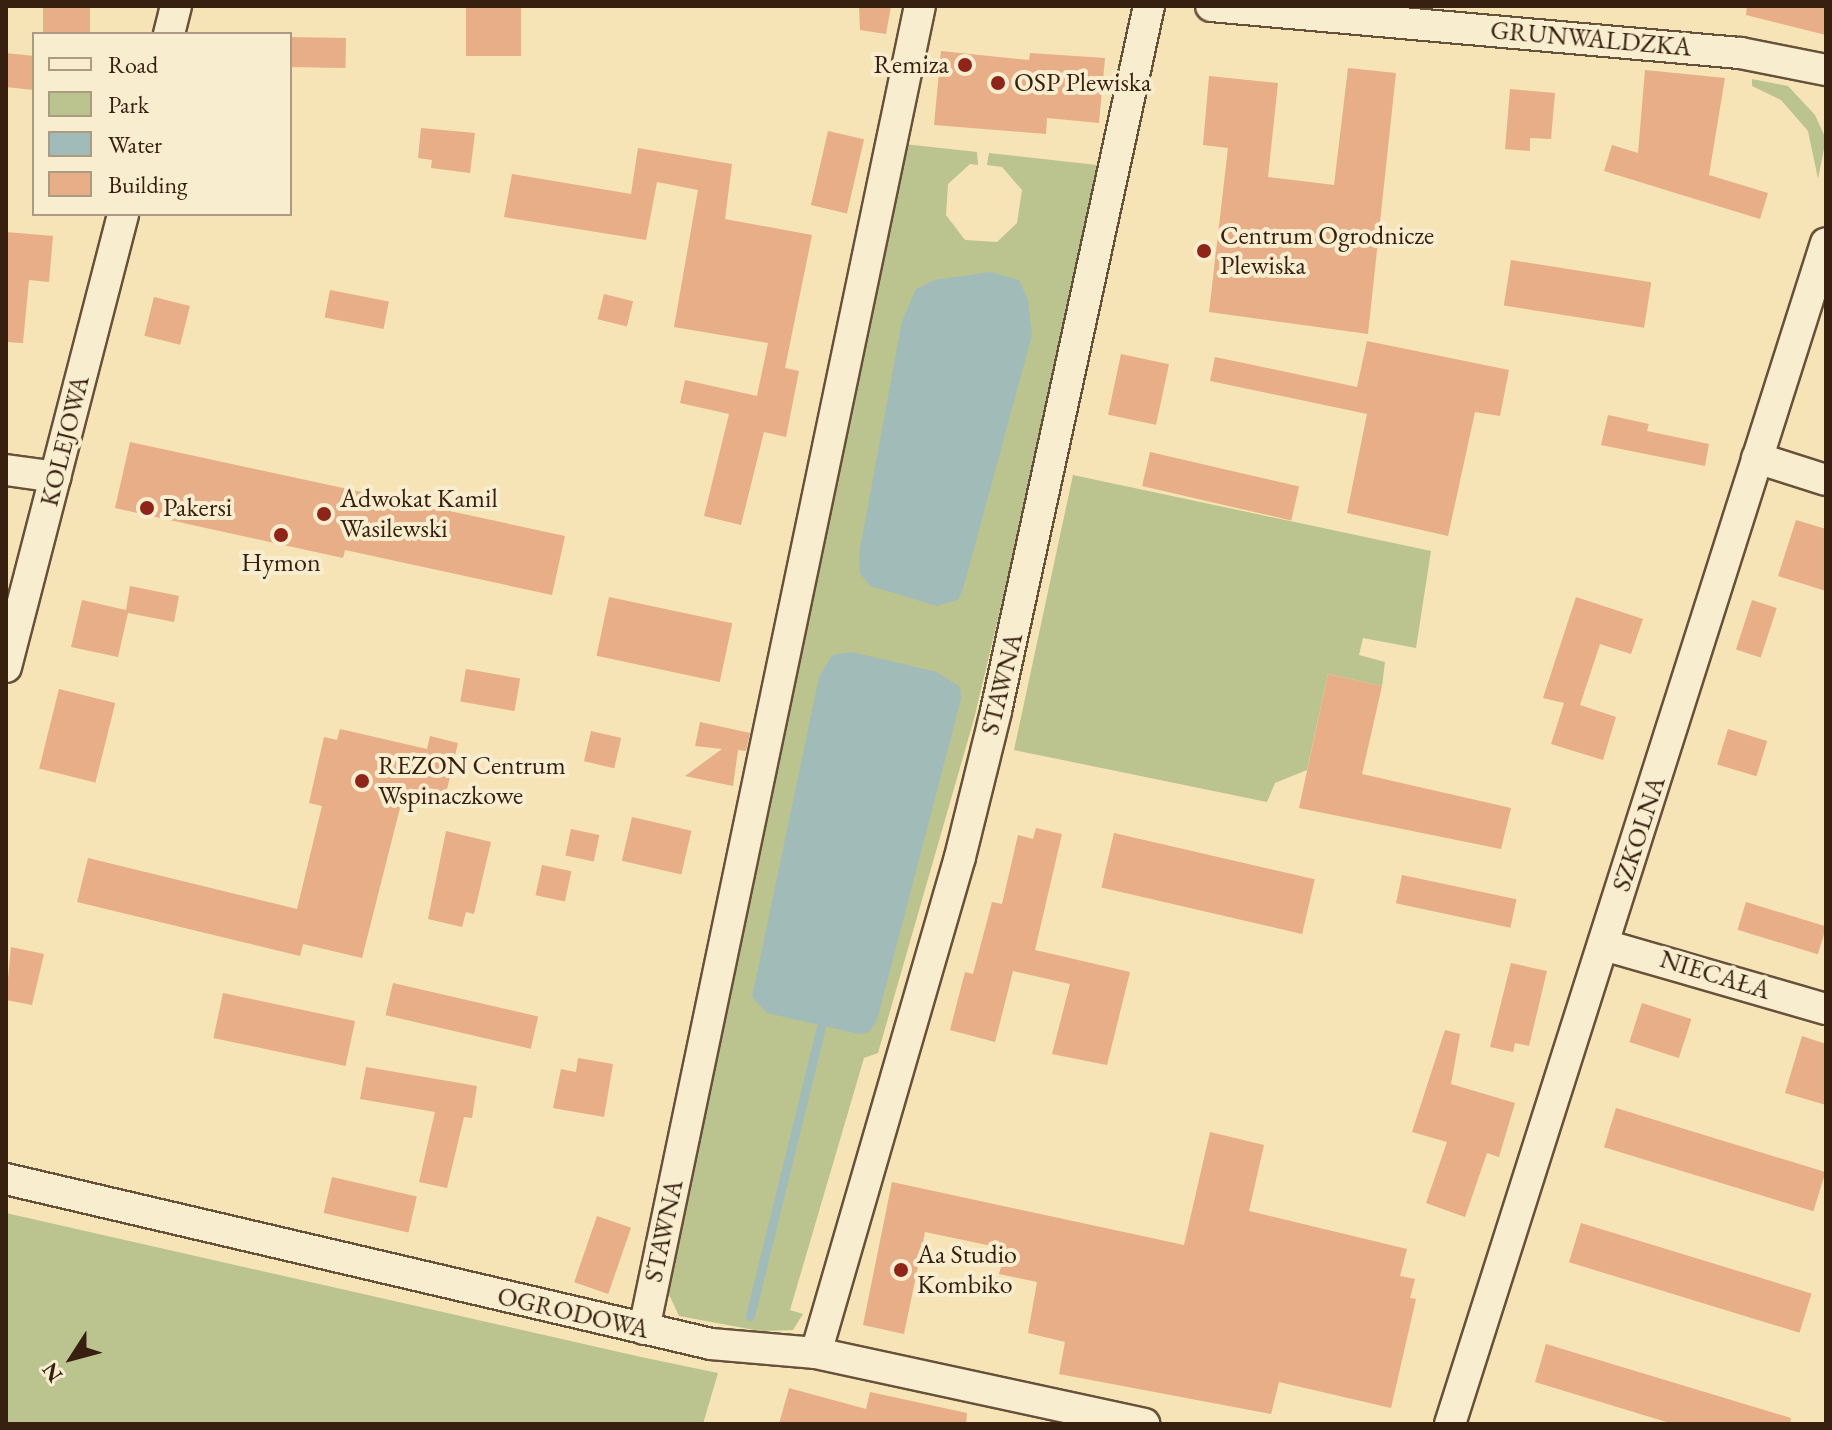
<!DOCTYPE html>
<meta charset="utf-8">
<style>
body{margin:0}
#map{position:relative;width:1832px;height:1430px;overflow:hidden;background:#f6e3b6;font-family:"EB Garamond",serif}
div>[style]{position:absolute}
[style*='--x']{left:calc(var(--x)*1px);top:calc(var(--y)*1px);width:calc(var(--w)*1px);rotate:calc(var(--a)*1deg)}
.green>*{inset:0;background:#bbc48e}
.water>*{inset:0;background:#a1bbb9}
.stream>*{height:9px;margin:-4.5px;padding:0 4.5px;transform-origin:4.5px;border-radius:4.5px;background:#a1bbb9}
.building>*{inset:0;background:#e7ae87;transform-origin:0 0}
.roads{filter:drop-shadow(2px 0 #68513a) drop-shadow(-2px 0 #68513a) drop-shadow(0 2px #68513a) drop-shadow(0 -2px #68513a)}
.minor>*{height:30px;margin:-15px;padding:0 15px;transform-origin:15px;border-radius:15px;background:#f9edd0}
.dots>*{width:22px;height:22px;translate:-50% -50%;box-sizing:border-box;border:4px solid #f9edd0;border-radius:50%}
span{translate:-50% -50%;white-space:nowrap;text-align:center;line-height:1.15;-webkit-text-stroke:8px #f9edd0;paint-order:stroke}
.street-label{font-size:26px;color:#382010}
.poi-label{font-size:26px;color:#382010}
.right{translate:-100% -50%;text-align:right}
.left{translate:0 -50%;text-align:left}
.frame{position:absolute;inset:0;border:8px solid #382010;pointer-events:none}
.legend{position:absolute;left:32px;top:32px;width:260px;height:184px;box-sizing:border-box;background:#f9edd0;border:2px solid #ac9b83;margin:0;padding:10px 14px;list-style:none;font-size:24px;color:#382010}
.legend li{display:flex;align-items:center;gap:16px;height:40px}
.legend b{width:40px;border:2px solid #ac9b83}
.north{position:absolute;left:32px;top:1318px;width:80px;height:80px;-webkit-text-stroke:6px #f9edd0;paint-order:stroke;rotate:234deg;font-size:22px;font-weight:700;line-height:32px;text-align:center;color:#382010}
.north::after{content:'';display:block;margin:auto;width:28px;height:36px;background:#382010;clip-path:polygon(50% 0,100% 100%,50% 72%,0 100%)}
</style>
<div id="map">
<div class="green">
<i style="clip-path:polygon(1752px 79px,1788px 86px,1815px 115px,1826px 139px,1818px 179px,1808px 131px,1781px 100px,1752px 86px)"></i>
<i style="clip-path:polygon(904px 144px,977px 152px,978px 165px,970px 164px,948px 184px,946px 215px,965px 240px,997px 242px,1017px 223px,1022px 190px,1002px 167px,987px 165px,989px 153px,1106px 166px,974px 719px,878px 1053px,864px 1058px,790px 1310px,803px 1314px,793px 1330px,760px 1331px,679px 1316px,665px 1286px)"></i>
<i style="clip-path:polygon(1073px 475px,1431px 551px,1416px 648px,1363px 638px,1359px 655px,1385px 662px,1382px 686px,1328px 674px,1307px 770px,1275px 783px,1267px 802px,1014px 750px)"></i>
<i style="clip-path:polygon(6px 1213px,641px 1357px,718px 1373px,703px 1424px,6px 1424px)"></i>
</div>
<div class="water">
<i style="clip-path:polygon(990px 272px,1019px 280px,1028px 300px,1032px 335px,963px 589px,958px 600px,937px 606px,870px 586px,860px 573px,859px 554px,902px 321px,916px 289px,935px 280px)"></i>
<i style="clip-path:polygon(852px 652px,937px 672px,960px 687px,961px 699px,877px 1020px,869px 1032px,859px 1034px,767px 1013px,752px 997px,819px 677px,832px 655px)"></i>
</div>
<div class="stream">
<i style="--x:750;--y:1316;--w:298;--a:-76.2"></i>
</div>
<div class="building">
<i style="left:43px;top:6px;width:47px;height:28px"></i>
<i style="left:466px;top:6px;width:55px;height:50px"></i>
<i style="clip-path:polygon(859px 6px,891px 6px,886px 34px,860px 30px)"></i>
<i style="clip-path:polygon(1747px 6px,1826px 6px,1826px 35px,1746px 15px)"></i>
<i style="left:290px;top:37px;width:56px;height:30px;rotate:1deg"></i>
<i style="clip-path:polygon(941px 51px,1029px 60px,1030px 53px,1105px 58px,1099px 123px,1047px 118px,1046px 134px,934px 125px)"></i>
<i style="clip-path:polygon(6px 53px,34px 56px,34px 90px,6px 87px)"></i>
<i style="clip-path:polygon(1348px 68px,1396px 73px,1368px 334px,1209px 312px,1228px 148px,1203px 145px,1209px 76px,1278px 83px,1268px 177px,1334px 185px)"></i>
<i style="clip-path:polygon(1645px 70px,1725px 78px,1709px 175px,1768px 193px,1760px 219px,1604px 171px,1612px 145px,1638px 153px)"></i>
<i style="clip-path:polygon(1510px 89px,1555px 93px,1551px 139px,1530px 138px,1530px 151px,1505px 149px)"></i>
<i style="clip-path:polygon(421px 128px,475px 133px,470px 173px,431px 168px,432px 160px,418px 158px)"></i>
<i style="left:828px;top:131px;width:37px;height:76px;rotate:13deg"></i>
<i style="clip-path:polygon(638px 148px,732px 164px,725px 219px,812px 235px,785px 368px,799px 371px,786px 437px,764px 432px,741px 525px,704px 516px,729px 414px,680px 403px,685px 380px,757px 396px,768px 343px,674px 327px,698px 190px,657px 182px,646px 240px,504px 217px,512px 174px,631px 194px)"></i>
<i style="clip-path:polygon(6px 232px,53px 236px,49px 282px,29px 280px,23px 343px,6px 342px)"></i>
<i style="left:1511px;top:260px;width:142px;height:46px;rotate:9deg"></i>
<i style="left:330px;top:290px;width:60px;height:28px;rotate:11deg"></i>
<i style="left:604px;top:294px;width:30px;height:26px;rotate:14deg"></i>
<i style="left:154px;top:297px;width:37px;height:40px;rotate:14deg"></i>
<i style="clip-path:polygon(1367px 341px,1509px 370px,1500px 416px,1475px 412px,1448px 536px,1347px 513px,1367px 414px,1210px 381px,1215px 357px,1357px 387px)"></i>
<i style="left:1121px;top:354px;width:49px;height:62px;rotate:12deg"></i>
<i style="clip-path:polygon(1608px 415px,1649px 424px,1647px 431px,1709px 444px,1705px 466px,1601px 445px)"></i>
<i style="clip-path:polygon(130px 442px,565px 536px,552px 595px,345px 550px,343px 558px,115px 508px)"></i>
<i style="left:1150px;top:452px;width:153px;height:35px;rotate:13deg"></i>
<i style="clip-path:polygon(1796px 520px,1826px 529px,1826px 591px,1778px 576px)"></i>
<i style="clip-path:polygon(130px 586px,179px 596px,174px 622px,128px 613px,118px 657px,71px 647px,82px 600px,126px 610px)"></i>
<i style="left:609px;top:597px;width:126px;height:60px;rotate:12deg"></i>
<i style="clip-path:polygon(1576px 597px,1643px 619px,1631px 654px,1600px 644px,1580px 705px,1616px 717px,1603px 760px,1551px 744px,1564px 703px,1543px 698px)"></i>
<i style="left:1752px;top:600px;width:26px;height:52px;rotate:18deg"></i>
<i style="left:466px;top:669px;width:55px;height:33px;rotate:10deg"></i>
<i style="clip-path:polygon(1328px 674px,1382px 686px,1362px 774px,1511px 808px,1501px 849px,1299px 808px)"></i>
<i style="left:59px;top:689px;width:58px;height:82px;rotate:14deg"></i>
<i style="clip-path:polygon(700px 722px,750px 733px,746px 751px,738px 750px,733px 786px,685px 776px,722px 749px,695px 746px)"></i>
<i style="clip-path:polygon(340px 729px,427px 749px,430px 736px,458px 743px,443px 806px,403px 796px,362px 958px,303px 944px,300px 956px,77px 902px,88px 858px,297px 909px,322px 806px,309px 803px,324px 737px,337px 740px)"></i>
<i style="left:1728px;top:729px;width:41px;height:37px;rotate:17deg"></i>
<i style="left:591px;top:731px;width:31px;height:31px;rotate:13deg"></i>
<i style="left:632px;top:817px;width:61px;height:45px;rotate:13deg"></i>
<i style="clip-path:polygon(1036px 828px,1062px 834px,1035px 950px,1130px 972px,1107px 1065px,1052px 1054px,1070px 984px,1013px 971px,995px 1042px,950px 1030px,965px 972px,973px 974px,992px 902px,1002px 904px,1018px 835px,1033px 839px)"></i>
<i style="left:571px;top:829px;width:29px;height:27px;rotate:12deg"></i>
<i style="clip-path:polygon(446px 831px,491px 842px,474px 914px,466px 912px,462px 927px,428px 919px)"></i>
<i style="left:1114px;top:833px;width:206px;height:56px;rotate:13deg"></i>
<i style="left:542px;top:865px;width:30px;height:31px;rotate:12deg"></i>
<i style="left:1402px;top:875px;width:117px;height:29px;rotate:12deg"></i>
<i style="left:1746px;top:902px;width:84px;height:29px;rotate:17deg"></i>
<i style="clip-path:polygon(11px 947px,44px 954px,32px 1005px,6px 1000px)"></i>
<i style="clip-path:polygon(1511px 963px,1547px 971px,1529px 1046px,1515px 1043px,1513px 1052px,1490px 1047px)"></i>
<i style="left:393px;top:983px;width:149px;height:33px;rotate:13deg"></i>
<i style="left:223px;top:993px;width:135px;height:46px;rotate:12deg"></i>
<i style="left:1642px;top:1003px;width:52px;height:41px;rotate:18deg"></i>
<i style="clip-path:polygon(1445px 1030px,1460px 1034px,1451px 1084px,1515px 1103px,1499px 1157px,1487px 1153px,1465px 1217px,1426px 1203px,1447px 1142px,1412px 1132px)"></i>
<i style="clip-path:polygon(1802px 1036px,1826px 1044px,1826px 1105px,1785px 1093px)"></i>
<i style="clip-path:polygon(578px 1058px,613px 1064px,604px 1117px,553px 1108px,561px 1069px,576px 1072px)"></i>
<i style="clip-path:polygon(366px 1067px,477px 1086px,472px 1118px,464px 1117px,447px 1188px,419px 1182px,435px 1112px,360px 1099px)"></i>
<i style="left:1616px;top:1108px;width:219px;height:41px;rotate:17deg"></i>
<i style="clip-path:polygon(1210px 1132px,1264px 1145px,1249px 1211px,1407px 1249px,1400px 1276px,1415px 1279px,1410px 1298px,1416px 1299px,1391px 1408px,1279px 1382px,1271px 1414px,1059px 1374px,1065px 1342px,1028px 1333px,1037px 1282px,999px 1274px,1006px 1249px,925px 1232px,904px 1334px,863px 1325px,892px 1182px,1184px 1245px)"></i>
<i style="left:332px;top:1177px;width:87px;height:37px;rotate:13deg"></i>
<i style="left:597px;top:1216px;width:36px;height:70px;rotate:19deg"></i>
<i style="left:1581px;top:1223px;width:241px;height:41px;rotate:17deg"></i>
<i style="clip-path:polygon(1546px 1344px,1791px 1418px,1790px 1424px,1673px 1424px,1535px 1382px)"></i>
<i style="clip-path:polygon(789px 1388px,866px 1409px,870px 1392px,967px 1413px,966px 1424px,779px 1424px)"></i>
</div>
<div class="roads">
<div class="minor">
<i style="--x:1211;--y:6;--w:531;--a:5.08"></i>
<i style="--x:1740;--y:53;--w:88;--a:11.2"></i>
<i style="--x:169;--y:34;--w:29;--a:-76"></i>
<i style="--x:1757;--y:458;--w:72;--a:17.7"></i>
<i style="--x:6;--y:470;--w:50;--a:8"></i>
<i style="--x:6;--y:667;--w:468;--a:-75.5"></i>
<i style="--x:1604;--y:945;--w:231;--a:16.1"></i>
<i style="--x:6;--y:1179;--w:724;--a:13.17"></i>
<i style="--x:711;--y:1344;--w:105;--a:4.9"></i>
<i style="--x:816;--y:1353;--w:336;--a:12.2"></i>
<i style="--x:644;--y:1329;--w:1351;--a:-78.22"></i>
<i style="--x:816;--y:1353;--w:516;--a:-73.81"></i>
<i style="--x:960;--y:857;--w:150;--a:-76.1"></i>
<i style="--x:996;--y:711;--w:721;--a:-77.76"></i>
<i style="--x:1450;--y:1424;--w:1239;--a:-72.34"></i>
</div>
</div>
<div class="dots">
<i style="left:965px;top:65px;background:#8f2418"></i>
<i style="left:998px;top:83px;background:#8f2418"></i>
<i style="left:1204px;top:251px;background:#8f2418"></i>
<i style="left:147px;top:508px;background:#8f2418"></i>
<i style="left:324px;top:514px;background:#8f2418"></i>
<i style="left:281px;top:535px;background:#8f2418"></i>
<i style="left:362px;top:781px;background:#8f2418"></i>
<i style="left:901px;top:1270px;background:#8f2418"></i>
</div>
<div class="street-label">
<span style="left:1591px;top:39px;rotate:5deg">GRUNWALDZKA</span>
<span style="left:65px;top:441px;rotate:-76deg">KOLEJOWA</span>
<span style="left:1002px;top:684px;rotate:-76deg">STAWNA</span>
<span style="left:1639px;top:834px;rotate:-72deg">SZKOLNA</span>
<span style="left:1715px;top:975px;rotate:17deg">NIECAŁA</span>
<span style="left:664px;top:1231px;rotate:-78deg">STAWNA</span>
<span style="left:573px;top:1313px;rotate:13deg">OGRODOWA</span>
</div>
<div class="poi-label">
<span class="right" style="left:949px;top:65px">Remiza</span>
<span class="left" style="left:1014px;top:83px">OSP Plewiska</span>
<span class="left" style="left:1220px;top:251px">Centrum Ogrodnicze<br>Plewiska</span>
<span class="left" style="left:340px;top:514px">Adwokat Kamil<br>Wasilewski</span>
<span class="left" style="left:163px;top:508px">Pakersi</span>
<span style="left:281px;top:563px">Hymon</span>
<span class="left" style="left:378px;top:781px">REZON Centrum<br>Wspinaczkowe</span>
<span class="left" style="left:917px;top:1270px">Aa Studio<br>Kombiko</span>
</div>
<div class="frame"></div>
<ul class="legend">
<li><b style="height:10px;background:#f9edd0"></b>Road</li>
<li><b style="height:22px;background:#bbc48e"></b>Park</li>
<li><b style="height:22px;background:#a1bbb9"></b>Water</li>
<li><b style="height:22px;background:#e7ae87"></b>Building</li>
</ul>
<div class="north">N</div>
</div>
